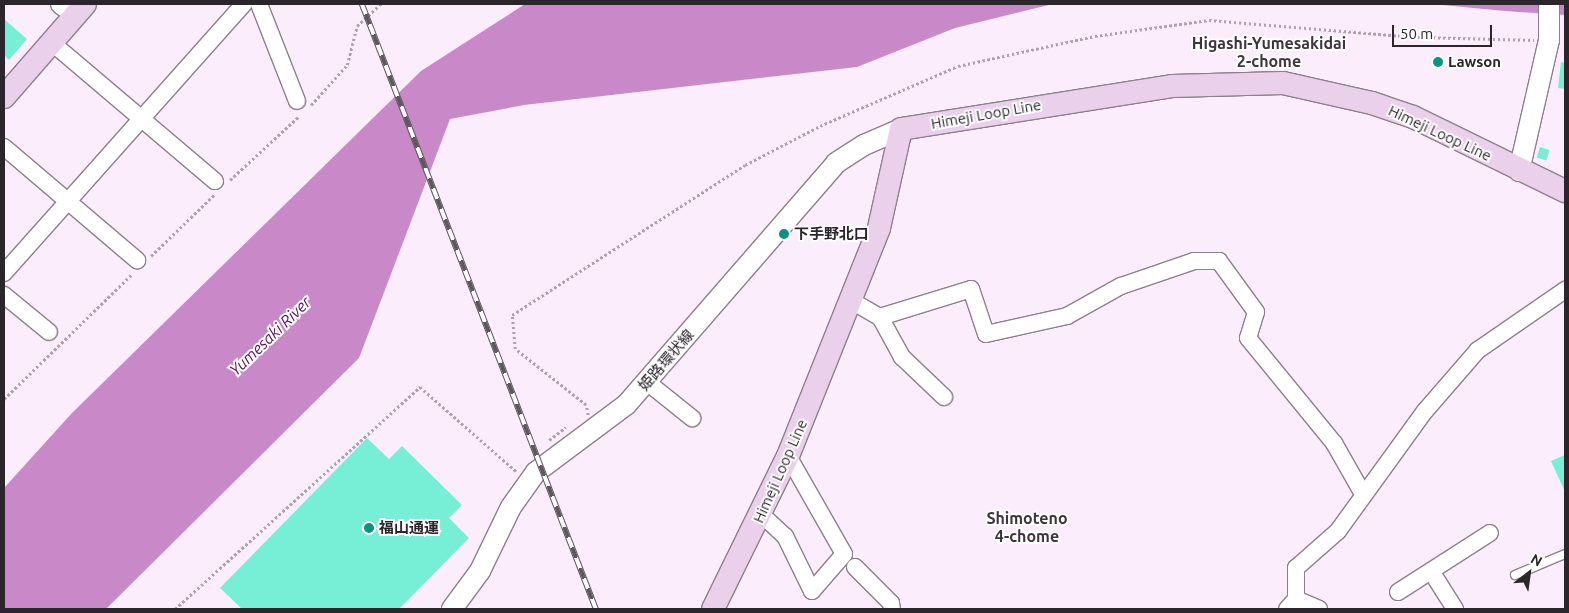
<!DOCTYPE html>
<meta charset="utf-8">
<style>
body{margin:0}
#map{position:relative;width:1569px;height:613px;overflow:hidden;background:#fbedfb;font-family:Ubuntu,"Noto Sans JP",sans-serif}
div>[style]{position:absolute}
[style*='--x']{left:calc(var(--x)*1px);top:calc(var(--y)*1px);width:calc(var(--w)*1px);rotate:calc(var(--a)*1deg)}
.water>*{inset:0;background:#c989c8}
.building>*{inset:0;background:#77eed6;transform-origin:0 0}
.path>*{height:2.5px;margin-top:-1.25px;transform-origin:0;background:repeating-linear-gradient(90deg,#ada3ad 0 2.5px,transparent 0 5px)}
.roads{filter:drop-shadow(1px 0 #8d808d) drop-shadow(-1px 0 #8d808d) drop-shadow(0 1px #8d808d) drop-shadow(0 -1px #8d808d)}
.service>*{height:8px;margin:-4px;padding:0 4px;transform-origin:4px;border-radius:4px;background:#fff}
.minor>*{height:16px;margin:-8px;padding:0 8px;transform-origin:8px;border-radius:8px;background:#fff}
.tertiary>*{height:20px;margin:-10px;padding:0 10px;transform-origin:10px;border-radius:10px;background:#fff}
.secondary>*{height:22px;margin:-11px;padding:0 11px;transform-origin:11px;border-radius:11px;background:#ead0ea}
.rail>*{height:5.5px;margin-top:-2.75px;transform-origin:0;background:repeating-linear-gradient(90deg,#fff 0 11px,#5e575e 0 22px);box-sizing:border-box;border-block:1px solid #5e575e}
.dots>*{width:14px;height:14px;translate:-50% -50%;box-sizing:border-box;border:2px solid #fff;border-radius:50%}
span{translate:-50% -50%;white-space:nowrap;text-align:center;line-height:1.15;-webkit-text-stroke:4px #fff;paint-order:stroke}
.poi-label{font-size:15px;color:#2b262b;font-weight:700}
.left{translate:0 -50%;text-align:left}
.street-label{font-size:15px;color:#2b262b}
.neighbourhood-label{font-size:16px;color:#3f343f;font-weight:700}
.water-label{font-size:16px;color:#5c0e5e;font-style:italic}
.frame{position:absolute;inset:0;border:5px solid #2b262b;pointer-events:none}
.north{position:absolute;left:1504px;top:548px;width:50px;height:50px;-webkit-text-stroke:4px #fff;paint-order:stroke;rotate:30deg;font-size:14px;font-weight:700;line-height:20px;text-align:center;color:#2b262b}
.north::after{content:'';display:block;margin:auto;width:18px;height:22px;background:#2b262b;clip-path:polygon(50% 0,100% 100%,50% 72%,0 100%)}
.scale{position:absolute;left:1392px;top:25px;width:100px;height:22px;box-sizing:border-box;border:2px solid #2b262b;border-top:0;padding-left:6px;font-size:15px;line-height:18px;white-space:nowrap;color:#2b262b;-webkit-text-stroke:4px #fff;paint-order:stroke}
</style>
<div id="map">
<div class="water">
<i style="clip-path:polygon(525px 4px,1053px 4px,955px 28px,857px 67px,524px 105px,450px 119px,359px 358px,106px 609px,4px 609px,4px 488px,72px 413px,421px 71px)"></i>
<i style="clip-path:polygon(1432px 4px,1565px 4px,1565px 15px,1505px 11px)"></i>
</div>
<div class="building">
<i style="clip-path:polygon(4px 19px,27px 39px,9px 60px,4px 55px)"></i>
<i style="clip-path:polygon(1561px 62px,1565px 63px,1565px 89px,1558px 88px)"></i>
<i style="left:1540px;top:147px;width:10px;height:11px;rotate:17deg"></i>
<i style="clip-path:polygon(367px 438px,389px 459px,402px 446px,462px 505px,449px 518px,469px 538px,399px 609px,242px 609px,220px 588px)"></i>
<i style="clip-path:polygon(1565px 455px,1565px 492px,1551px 461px)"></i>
</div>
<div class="path">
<i style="--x:311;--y:105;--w:54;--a:-48"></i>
<i style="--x:347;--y:65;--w:40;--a:-75.6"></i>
<i style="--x:357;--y:26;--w:33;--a:-43"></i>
<i style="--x:230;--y:180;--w:94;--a:-42.8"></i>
<i style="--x:151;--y:256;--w:89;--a:-44.1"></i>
<i style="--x:4;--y:399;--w:179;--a:-44.3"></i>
<i style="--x:588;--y:415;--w:10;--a:-101"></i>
<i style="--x:586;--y:405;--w:90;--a:-141.7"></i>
<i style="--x:515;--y:349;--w:34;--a:-95"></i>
<i style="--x:512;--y:315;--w:277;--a:-32.8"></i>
<i style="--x:745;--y:165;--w:85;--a:-27.5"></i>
<i style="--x:820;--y:126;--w:150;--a:-23.5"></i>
<i style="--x:958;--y:66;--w:140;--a:-12.4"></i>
<i style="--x:1095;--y:36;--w:115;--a:-8"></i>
<i style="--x:1209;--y:20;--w:210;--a:4.7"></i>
<i style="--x:1418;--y:37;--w:116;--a:1.5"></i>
<i style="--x:549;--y:440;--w:21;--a:-37"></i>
<i style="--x:175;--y:609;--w:331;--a:-42.2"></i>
<i style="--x:420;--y:387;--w:129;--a:41.2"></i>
</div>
<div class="roads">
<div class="service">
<i style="--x:1515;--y:575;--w:54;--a:-22.8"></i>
</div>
<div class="minor">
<i style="--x:259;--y:4;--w:104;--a:68.6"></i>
<i style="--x:51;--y:42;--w:215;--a:40.3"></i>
<i style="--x:4;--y:147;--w:175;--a:40.4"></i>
<i style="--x:4;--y:273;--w:361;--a:-48.3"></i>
<i style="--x:4;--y:295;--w:58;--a:39.4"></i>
<i style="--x:850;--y:300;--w:34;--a:30"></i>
<i style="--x:880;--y:317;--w:95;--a:-17.1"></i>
<i style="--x:971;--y:289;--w:47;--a:71.6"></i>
<i style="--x:986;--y:334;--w:83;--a:-12.5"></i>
<i style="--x:1067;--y:316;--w:62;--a:-29.1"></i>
<i style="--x:1121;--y:286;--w:77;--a:-18.9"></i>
<i style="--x:1194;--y:261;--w:25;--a:0"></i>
<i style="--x:1219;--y:261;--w:63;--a:54"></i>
<i style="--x:1256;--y:312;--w:27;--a:107"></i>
<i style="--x:1248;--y:338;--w:136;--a:50.7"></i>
<i style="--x:1334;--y:443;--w:59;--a:60.4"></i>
<i style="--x:880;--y:317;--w:46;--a:61.2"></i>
<i style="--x:902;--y:357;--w:58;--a:43.6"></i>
<i style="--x:647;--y:382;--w:58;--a:38.7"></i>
<i style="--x:761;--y:514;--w:33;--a:43"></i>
<i style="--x:785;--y:536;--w:61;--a:63.9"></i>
<i style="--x:812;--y:591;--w:49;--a:-49.1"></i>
<i style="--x:844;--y:554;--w:113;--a:-119.7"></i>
<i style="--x:855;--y:567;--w:51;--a:45"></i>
<i style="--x:891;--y:603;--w:6;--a:81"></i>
<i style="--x:1431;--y:571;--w:45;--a:57.7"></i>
<i style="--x:1398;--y:592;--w:109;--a:-32.7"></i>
<i style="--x:1296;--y:599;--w:25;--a:23"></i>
<i style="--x:1287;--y:609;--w:13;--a:-48"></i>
<i style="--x:1296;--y:599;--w:31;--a:-90"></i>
<i style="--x:1296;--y:568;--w:56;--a:-41.4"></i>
<i style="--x:1338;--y:531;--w:148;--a:-54.1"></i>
<i style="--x:1425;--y:411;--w:81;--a:-49"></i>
<i style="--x:1478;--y:350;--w:106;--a:-34.6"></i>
</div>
<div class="tertiary">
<i style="--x:61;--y:4;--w:17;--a:36"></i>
<i style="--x:1519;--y:171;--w:134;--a:-77.1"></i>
<i style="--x:1549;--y:40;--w:36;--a:-90"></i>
<i style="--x:452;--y:609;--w:47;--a:-53.6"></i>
<i style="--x:480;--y:571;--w:71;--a:-64.2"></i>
<i style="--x:511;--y:507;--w:43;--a:-54.5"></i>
<i style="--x:536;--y:472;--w:112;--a:-36.7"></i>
<i style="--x:626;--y:405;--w:320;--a:-49"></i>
<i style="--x:836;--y:163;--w:33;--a:-33"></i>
<i style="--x:864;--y:145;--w:40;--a:-23.4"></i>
</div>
<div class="secondary">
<i style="--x:4;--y:97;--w:123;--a:-48.9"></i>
<i style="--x:713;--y:609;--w:170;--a:-63.9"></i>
<i style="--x:788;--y:456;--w:245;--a:-68.2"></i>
<i style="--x:879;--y:228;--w:101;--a:-77.5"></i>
<i style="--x:901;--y:129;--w:274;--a:-9"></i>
<i style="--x:1172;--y:86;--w:111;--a:-1.5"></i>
<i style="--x:1283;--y:83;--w:91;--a:12.7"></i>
<i style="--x:1372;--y:103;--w:43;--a:18.9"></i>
<i style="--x:1413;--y:117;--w:169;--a:26"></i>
</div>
</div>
<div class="rail">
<i style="--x:362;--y:4;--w:649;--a:68.85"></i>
</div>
<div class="dots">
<i style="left:1438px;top:62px;background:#089480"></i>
<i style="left:784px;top:234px;background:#089480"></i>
<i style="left:369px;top:528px;background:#089480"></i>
</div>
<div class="poi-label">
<span class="left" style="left:1448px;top:62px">Lawson</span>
<span class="left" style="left:794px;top:234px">下手野北口</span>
<span class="left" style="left:379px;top:528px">福山通運</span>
</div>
<div class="street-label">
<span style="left:986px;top:114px;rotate:-10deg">Himeji Loop Line</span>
<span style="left:1440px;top:133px;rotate:25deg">Himeji Loop Line</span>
<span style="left:666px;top:360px;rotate:-49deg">姫路環状線</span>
<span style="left:780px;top:471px;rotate:-66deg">Himeji Loop Line</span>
</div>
<div class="neighbourhood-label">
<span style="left:1269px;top:52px">Higashi-Yumesakidai<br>2-chome</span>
<span style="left:1027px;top:527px">Shimoteno<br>4-chome</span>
</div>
<div class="water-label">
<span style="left:270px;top:336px;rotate:-44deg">Yumesaki River</span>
</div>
<div class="frame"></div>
<div class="north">N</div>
<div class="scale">50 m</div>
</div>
